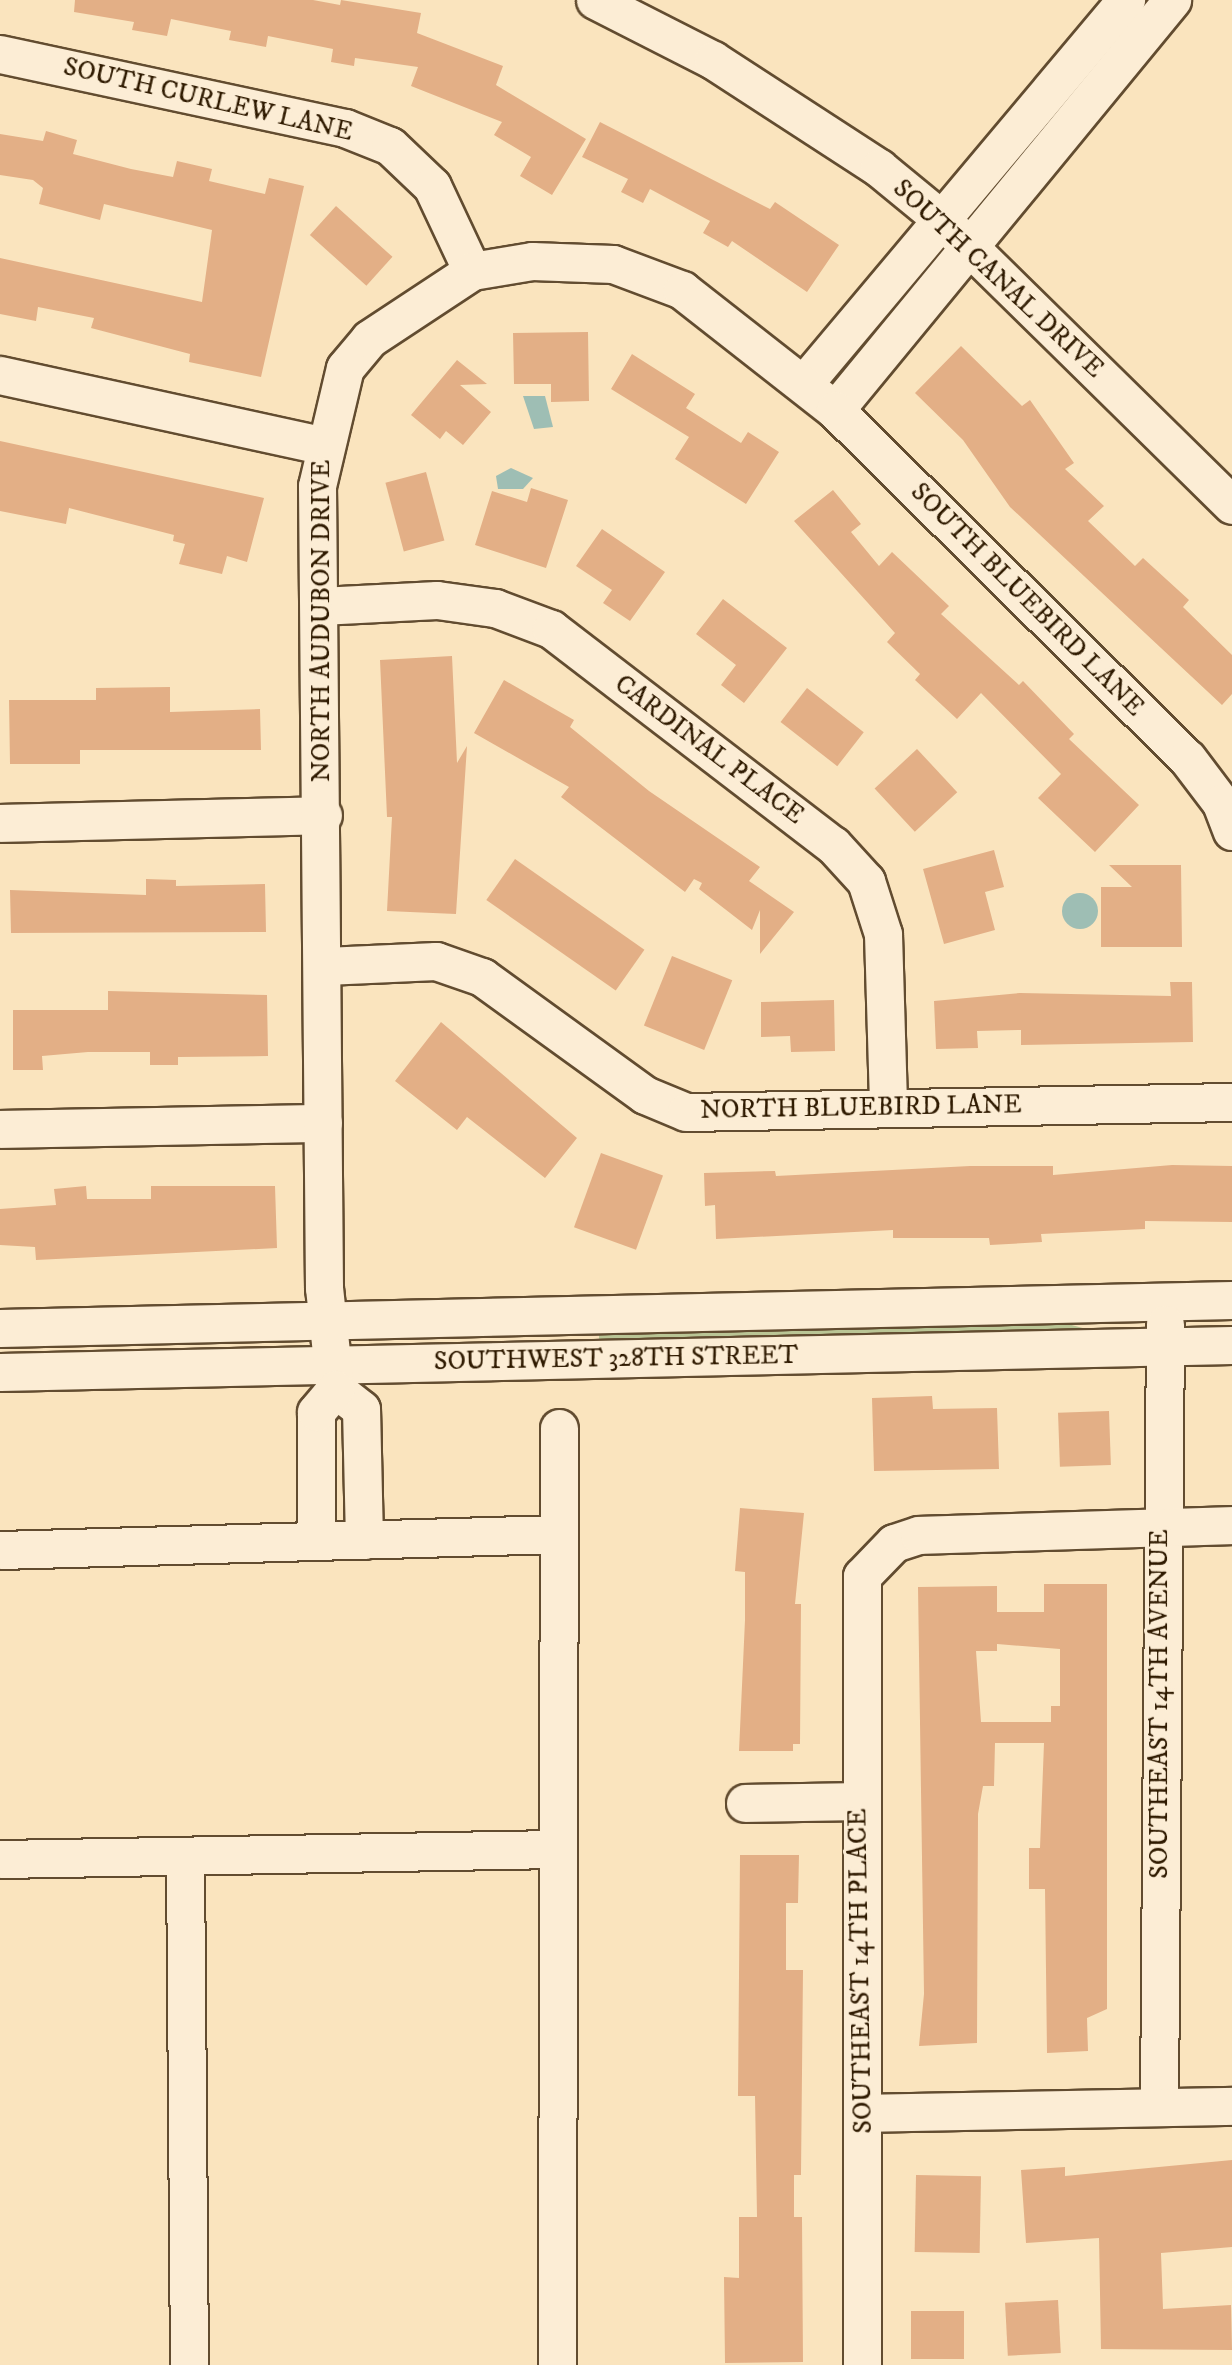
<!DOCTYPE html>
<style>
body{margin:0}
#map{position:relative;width:1232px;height:2365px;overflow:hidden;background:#fae4be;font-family:"IM FELL DW Pica",serif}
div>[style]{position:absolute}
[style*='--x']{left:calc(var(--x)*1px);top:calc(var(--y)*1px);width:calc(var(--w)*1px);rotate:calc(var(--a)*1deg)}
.green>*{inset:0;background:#bac595}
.water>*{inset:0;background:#9ebeb4}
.round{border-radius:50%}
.building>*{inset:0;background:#e3af86;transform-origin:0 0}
.roads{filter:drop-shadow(2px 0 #624c30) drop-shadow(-2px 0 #624c30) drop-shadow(0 2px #624c30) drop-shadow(0 -2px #624c30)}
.minor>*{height:37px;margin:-18.5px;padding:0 18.5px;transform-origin:18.5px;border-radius:18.5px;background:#fcedd5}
span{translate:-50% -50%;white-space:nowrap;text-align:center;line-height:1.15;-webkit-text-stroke:6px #fcedd5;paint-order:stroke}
.street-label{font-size:26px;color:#2f1a00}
</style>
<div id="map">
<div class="green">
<i style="clip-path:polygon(1057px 1321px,1090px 1330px,599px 1344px,599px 1335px,631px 1329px)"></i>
</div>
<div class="water">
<i style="clip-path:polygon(523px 396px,545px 396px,553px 427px,534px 429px)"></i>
<i style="clip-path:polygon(511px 468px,533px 478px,523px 489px,498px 489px,496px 476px)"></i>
<i class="round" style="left:1062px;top:893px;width:36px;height:36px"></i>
</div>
<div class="building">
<i style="clip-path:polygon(75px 0,313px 0,340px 5px,341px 0,421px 13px,417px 33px,503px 66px,496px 85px,586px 139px,552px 195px,520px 176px,531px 157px,494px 135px,502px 122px,411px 86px,418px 67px,355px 58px,354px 66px,331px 62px,333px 49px,268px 36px,266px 47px,229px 40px,231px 31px,171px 19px,167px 36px,132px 30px,134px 22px,74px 12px)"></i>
<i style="clip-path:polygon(600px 122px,770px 209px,775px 202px,839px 245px,807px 292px,732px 241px,728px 247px,703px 233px,710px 221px,650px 189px,643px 203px,621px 192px,628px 179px,582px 157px)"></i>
<i style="clip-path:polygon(46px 131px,77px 140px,73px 154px,131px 169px,173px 177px,177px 161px,212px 169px,209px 181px,265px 194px,269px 178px,304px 186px,261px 377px,189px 362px,190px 354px,91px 328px,94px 318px,38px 307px,36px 321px,0 314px,0 258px,202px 302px,212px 230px,104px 204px,100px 220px,39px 204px,43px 188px,33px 180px,0 175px,0 134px,43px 141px)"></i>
<i style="left:336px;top:206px;width:76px;height:39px;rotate:42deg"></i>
<i style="clip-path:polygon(588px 332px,589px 401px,551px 402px,551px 384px,514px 384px,513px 333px)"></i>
<i style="clip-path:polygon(961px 346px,1022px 406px,1030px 400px,1074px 463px,1065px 469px,1104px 506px,1088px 521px,1135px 566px,1143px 558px,1189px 600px,1183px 607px,1232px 655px,1232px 694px,1222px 705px,1010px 507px,963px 440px,915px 393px)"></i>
<i style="clip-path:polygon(632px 354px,695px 394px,686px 408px,741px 443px,748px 432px,779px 452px,746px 504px,675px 459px,689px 437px,611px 389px)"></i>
<i style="clip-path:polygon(457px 360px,487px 384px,460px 385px,491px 412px,463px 445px,446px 431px,440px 439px,411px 415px)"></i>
<i style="clip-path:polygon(0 441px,264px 498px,247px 562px,227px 556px,222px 574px,179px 564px,185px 544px,173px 541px,174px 535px,69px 508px,66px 524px,0 511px)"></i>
<i style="left:426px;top:472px;width:71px;height:42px;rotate:75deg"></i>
<i style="clip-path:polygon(531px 488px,568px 500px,546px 568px,475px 545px,492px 491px,527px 502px)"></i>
<i style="clip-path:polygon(833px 490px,861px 524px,851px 532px,879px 566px,892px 552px,949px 606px,941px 614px,1019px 685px,1023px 681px,1074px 734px,1069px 739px,1139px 805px,1095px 852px,1038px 798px,1061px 774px,981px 693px,957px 719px,915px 680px,920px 674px,887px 642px,895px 633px,794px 521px)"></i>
<i style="clip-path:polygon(602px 529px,665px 572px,630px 621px,603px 603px,612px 590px,576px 566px)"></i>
<i style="clip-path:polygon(723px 599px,787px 648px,744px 703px,721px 685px,736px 665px,696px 634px)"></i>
<i style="clip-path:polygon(452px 656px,457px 763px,467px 746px,456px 914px,387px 911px,392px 817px,387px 817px,380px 660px)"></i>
<i style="clip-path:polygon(504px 680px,574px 720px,570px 727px,649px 791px,760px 867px,749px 881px,794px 912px,760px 954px,760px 910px,752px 930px,699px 889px,702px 883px,694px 879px,685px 892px,561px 797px,569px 787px,474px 733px)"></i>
<i style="clip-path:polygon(170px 687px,170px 712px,260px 709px,261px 750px,80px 750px,80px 764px,10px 764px,9px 700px,96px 700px,96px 688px)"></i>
<i style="left:807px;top:688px;width:72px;height:43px;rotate:38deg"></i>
<i style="left:917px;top:749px;width:59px;height:58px;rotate:47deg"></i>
<i style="clip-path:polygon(994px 850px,1004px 887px,985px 892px,995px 930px,944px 944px,923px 869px)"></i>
<i style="left:515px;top:859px;width:158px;height:50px;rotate:35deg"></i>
<i style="clip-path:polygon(1109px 865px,1181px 865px,1182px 947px,1101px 947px,1101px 887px,1132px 887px)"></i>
<i style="clip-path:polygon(146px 879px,176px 880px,176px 886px,265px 884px,266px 932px,11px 933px,10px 890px,146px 895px)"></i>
<i style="left:672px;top:956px;width:65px;height:75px;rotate:22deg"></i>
<i style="clip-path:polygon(1170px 982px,1192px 982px,1193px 1042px,1021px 1045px,1021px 1030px,977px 1031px,978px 1048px,936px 1049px,934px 1001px,1020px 993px,1171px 996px)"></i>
<i style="clip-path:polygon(108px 991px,267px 995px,268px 1056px,178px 1057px,178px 1065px,150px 1065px,150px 1052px,88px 1052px,42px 1056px,43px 1070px,13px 1070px,13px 1010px,108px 1010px)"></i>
<i style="clip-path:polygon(834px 1000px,835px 1051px,791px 1052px,790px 1036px,761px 1037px,761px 1002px)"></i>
<i style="clip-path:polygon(441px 1022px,577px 1138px,545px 1178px,467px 1117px,457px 1130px,395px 1081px)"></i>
<i style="left:601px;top:1153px;width:66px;height:79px;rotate:20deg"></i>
<i style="clip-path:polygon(1172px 1165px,1232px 1166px,1232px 1222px,1145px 1221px,1145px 1229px,1041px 1234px,1042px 1242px,990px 1245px,989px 1238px,893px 1238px,893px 1230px,716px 1239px,715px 1205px,705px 1206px,704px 1173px,775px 1171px,776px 1176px,970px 1166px,1053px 1166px,1053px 1175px)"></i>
<i style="clip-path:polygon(86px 1186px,87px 1199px,151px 1199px,151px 1186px,275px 1186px,277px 1248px,36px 1260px,35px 1247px,0 1245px,0 1209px,56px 1205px,54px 1189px)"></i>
<i style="clip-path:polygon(932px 1396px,933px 1409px,997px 1408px,999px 1469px,874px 1471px,872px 1398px)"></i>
<i style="left:1109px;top:1411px;width:54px;height:51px;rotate:88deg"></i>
<i style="clip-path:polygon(740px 1508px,804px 1513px,795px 1604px,801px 1604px,800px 1744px,793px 1744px,793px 1751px,739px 1751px,745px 1620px,745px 1572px,735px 1571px)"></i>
<i style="clip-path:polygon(evenodd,1044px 1584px,1107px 1584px,1107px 2009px,1087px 2018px,1088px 2051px,1047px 2053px,1045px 1889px,1029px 1889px,1029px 1848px,1040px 1848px,1044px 1743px,995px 1743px,994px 1786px,983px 1786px,978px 1814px,977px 2043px,919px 2046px,924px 1994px,918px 1587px,997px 1586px,997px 1612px,1044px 1612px,1044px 1584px,997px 1644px,1060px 1649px,1060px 1706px,1051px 1706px,1051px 1722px,981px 1722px,976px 1651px,997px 1651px,997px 1644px)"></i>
<i style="clip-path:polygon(740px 1855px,799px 1855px,798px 1903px,786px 1903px,786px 1970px,803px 1970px,801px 2175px,794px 2175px,794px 2217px,802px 2217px,803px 2362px,725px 2363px,724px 2277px,739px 2278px,739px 2217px,757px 2217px,755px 2096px,738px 2096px)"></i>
<i style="clip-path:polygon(1232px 2160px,1232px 2247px,1161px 2253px,1163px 2309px,1231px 2305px,1232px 2350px,1101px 2349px,1099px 2238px,1026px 2243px,1021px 2170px,1065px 2167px,1065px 2176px)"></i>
<i style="left:916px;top:2175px;width:65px;height:77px;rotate:1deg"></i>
<i style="left:1058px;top:2300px;width:53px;height:53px;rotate:87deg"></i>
<i style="left:911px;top:2311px;width:53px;height:48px"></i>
</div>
<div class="roads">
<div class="minor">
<i style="--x:595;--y:0;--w:132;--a:27"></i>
<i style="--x:713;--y:60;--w:198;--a:33"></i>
<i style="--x:879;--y:168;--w:80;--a:39.4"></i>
<i style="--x:941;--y:219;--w:408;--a:44.5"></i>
<i style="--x:0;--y:54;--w:353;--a:12.1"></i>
<i style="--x:345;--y:128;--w:48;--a:21.8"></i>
<i style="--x:390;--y:146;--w:58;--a:43.6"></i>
<i style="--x:432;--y:186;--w:94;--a:64.8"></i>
<i style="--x:0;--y:375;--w:330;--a:12.3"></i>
<i style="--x:806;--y:381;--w:498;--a:-50"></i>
<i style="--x:835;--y:410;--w:531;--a:-50.58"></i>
<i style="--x:320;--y:606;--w:117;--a:-2.9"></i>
<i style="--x:437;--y:600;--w:59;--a:7.9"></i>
<i style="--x:495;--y:608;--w:60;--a:20.6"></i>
<i style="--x:551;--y:629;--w:355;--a:37.5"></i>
<i style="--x:833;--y:845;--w:49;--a:47.5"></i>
<i style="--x:866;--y:881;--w:56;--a:72.2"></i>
<i style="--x:883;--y:934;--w:172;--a:88.3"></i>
<i style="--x:0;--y:823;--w:323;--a:-1.4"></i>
<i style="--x:325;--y:966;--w:111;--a:-2.6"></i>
<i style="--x:436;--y:961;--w:49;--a:19.2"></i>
<i style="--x:482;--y:977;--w:201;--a:35.9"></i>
<i style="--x:645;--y:1095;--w:44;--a:22.5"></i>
<i style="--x:686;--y:1112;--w:546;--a:-1.05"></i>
<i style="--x:0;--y:1129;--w:323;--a:-1.1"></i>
<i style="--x:0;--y:1328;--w:1232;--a:-1.3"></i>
<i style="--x:0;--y:1372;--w:1232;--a:-1.26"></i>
<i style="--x:364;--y:1540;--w:131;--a:-91.3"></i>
<i style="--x:361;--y:1409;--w:33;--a:-142"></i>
<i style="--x:335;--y:1389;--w:102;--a:-96.2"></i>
<i style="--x:324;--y:1288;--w:802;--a:-90.5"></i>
<i style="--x:317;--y:486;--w:121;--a:-76.7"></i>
<i style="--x:345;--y:368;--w:38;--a:-50"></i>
<i style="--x:369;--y:339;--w:123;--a:-33.4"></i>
<i style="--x:472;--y:271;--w:61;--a:-9.5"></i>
<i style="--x:532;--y:261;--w:81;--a:2.1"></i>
<i style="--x:613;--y:264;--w:74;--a:20.6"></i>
<i style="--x:682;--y:290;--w:194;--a:38.1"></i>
<i style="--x:835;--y:410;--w:495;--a:44.7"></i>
<i style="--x:1187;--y:758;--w:56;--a:52.9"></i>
<i style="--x:1221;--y:803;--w:30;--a:69"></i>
<i style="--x:316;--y:1541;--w:129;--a:-90"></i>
<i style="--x:316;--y:1412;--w:30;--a:-50"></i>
<i style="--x:0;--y:1550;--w:559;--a:-1.64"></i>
<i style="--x:745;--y:1803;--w:114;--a:-1"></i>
<i style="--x:185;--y:1857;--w:508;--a:89.55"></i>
<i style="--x:0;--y:1859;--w:558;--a:-1.03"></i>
<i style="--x:1159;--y:2106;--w:782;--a:-89.56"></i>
<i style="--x:864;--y:2113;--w:368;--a:-1.1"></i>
<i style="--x:557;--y:2365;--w:937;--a:-89.88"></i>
<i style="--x:862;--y:2365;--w:789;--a:-90"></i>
<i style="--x:862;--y:1576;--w:46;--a:-45.9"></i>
<i style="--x:894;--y:1543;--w:26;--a:-18"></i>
<i style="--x:919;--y:1535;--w:313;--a:-1.8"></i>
</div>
</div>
<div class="street-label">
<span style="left:208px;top:100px;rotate:13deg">SOUTH CURLEW LANE</span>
<span style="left:998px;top:279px;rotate:43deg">SOUTH CANAL DRIVE</span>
<span style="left:1027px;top:600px;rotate:45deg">SOUTH BLUEBIRD LANE</span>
<span style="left:322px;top:621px;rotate:-90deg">NORTH AUDUBON DRIVE</span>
<span style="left:709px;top:750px;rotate:37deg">CARDINAL PLACE</span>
<span style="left:861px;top:1108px;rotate:-1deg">NORTH BLUEBIRD LANE</span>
<span style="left:616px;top:1359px;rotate:-1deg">SOUTHWEST 328TH STREET</span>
<span style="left:1160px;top:1704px;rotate:-90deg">SOUTHEAST 14TH AVENUE</span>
<span style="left:861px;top:1971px;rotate:-91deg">SOUTHEAST 14TH PLACE</span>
</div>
</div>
